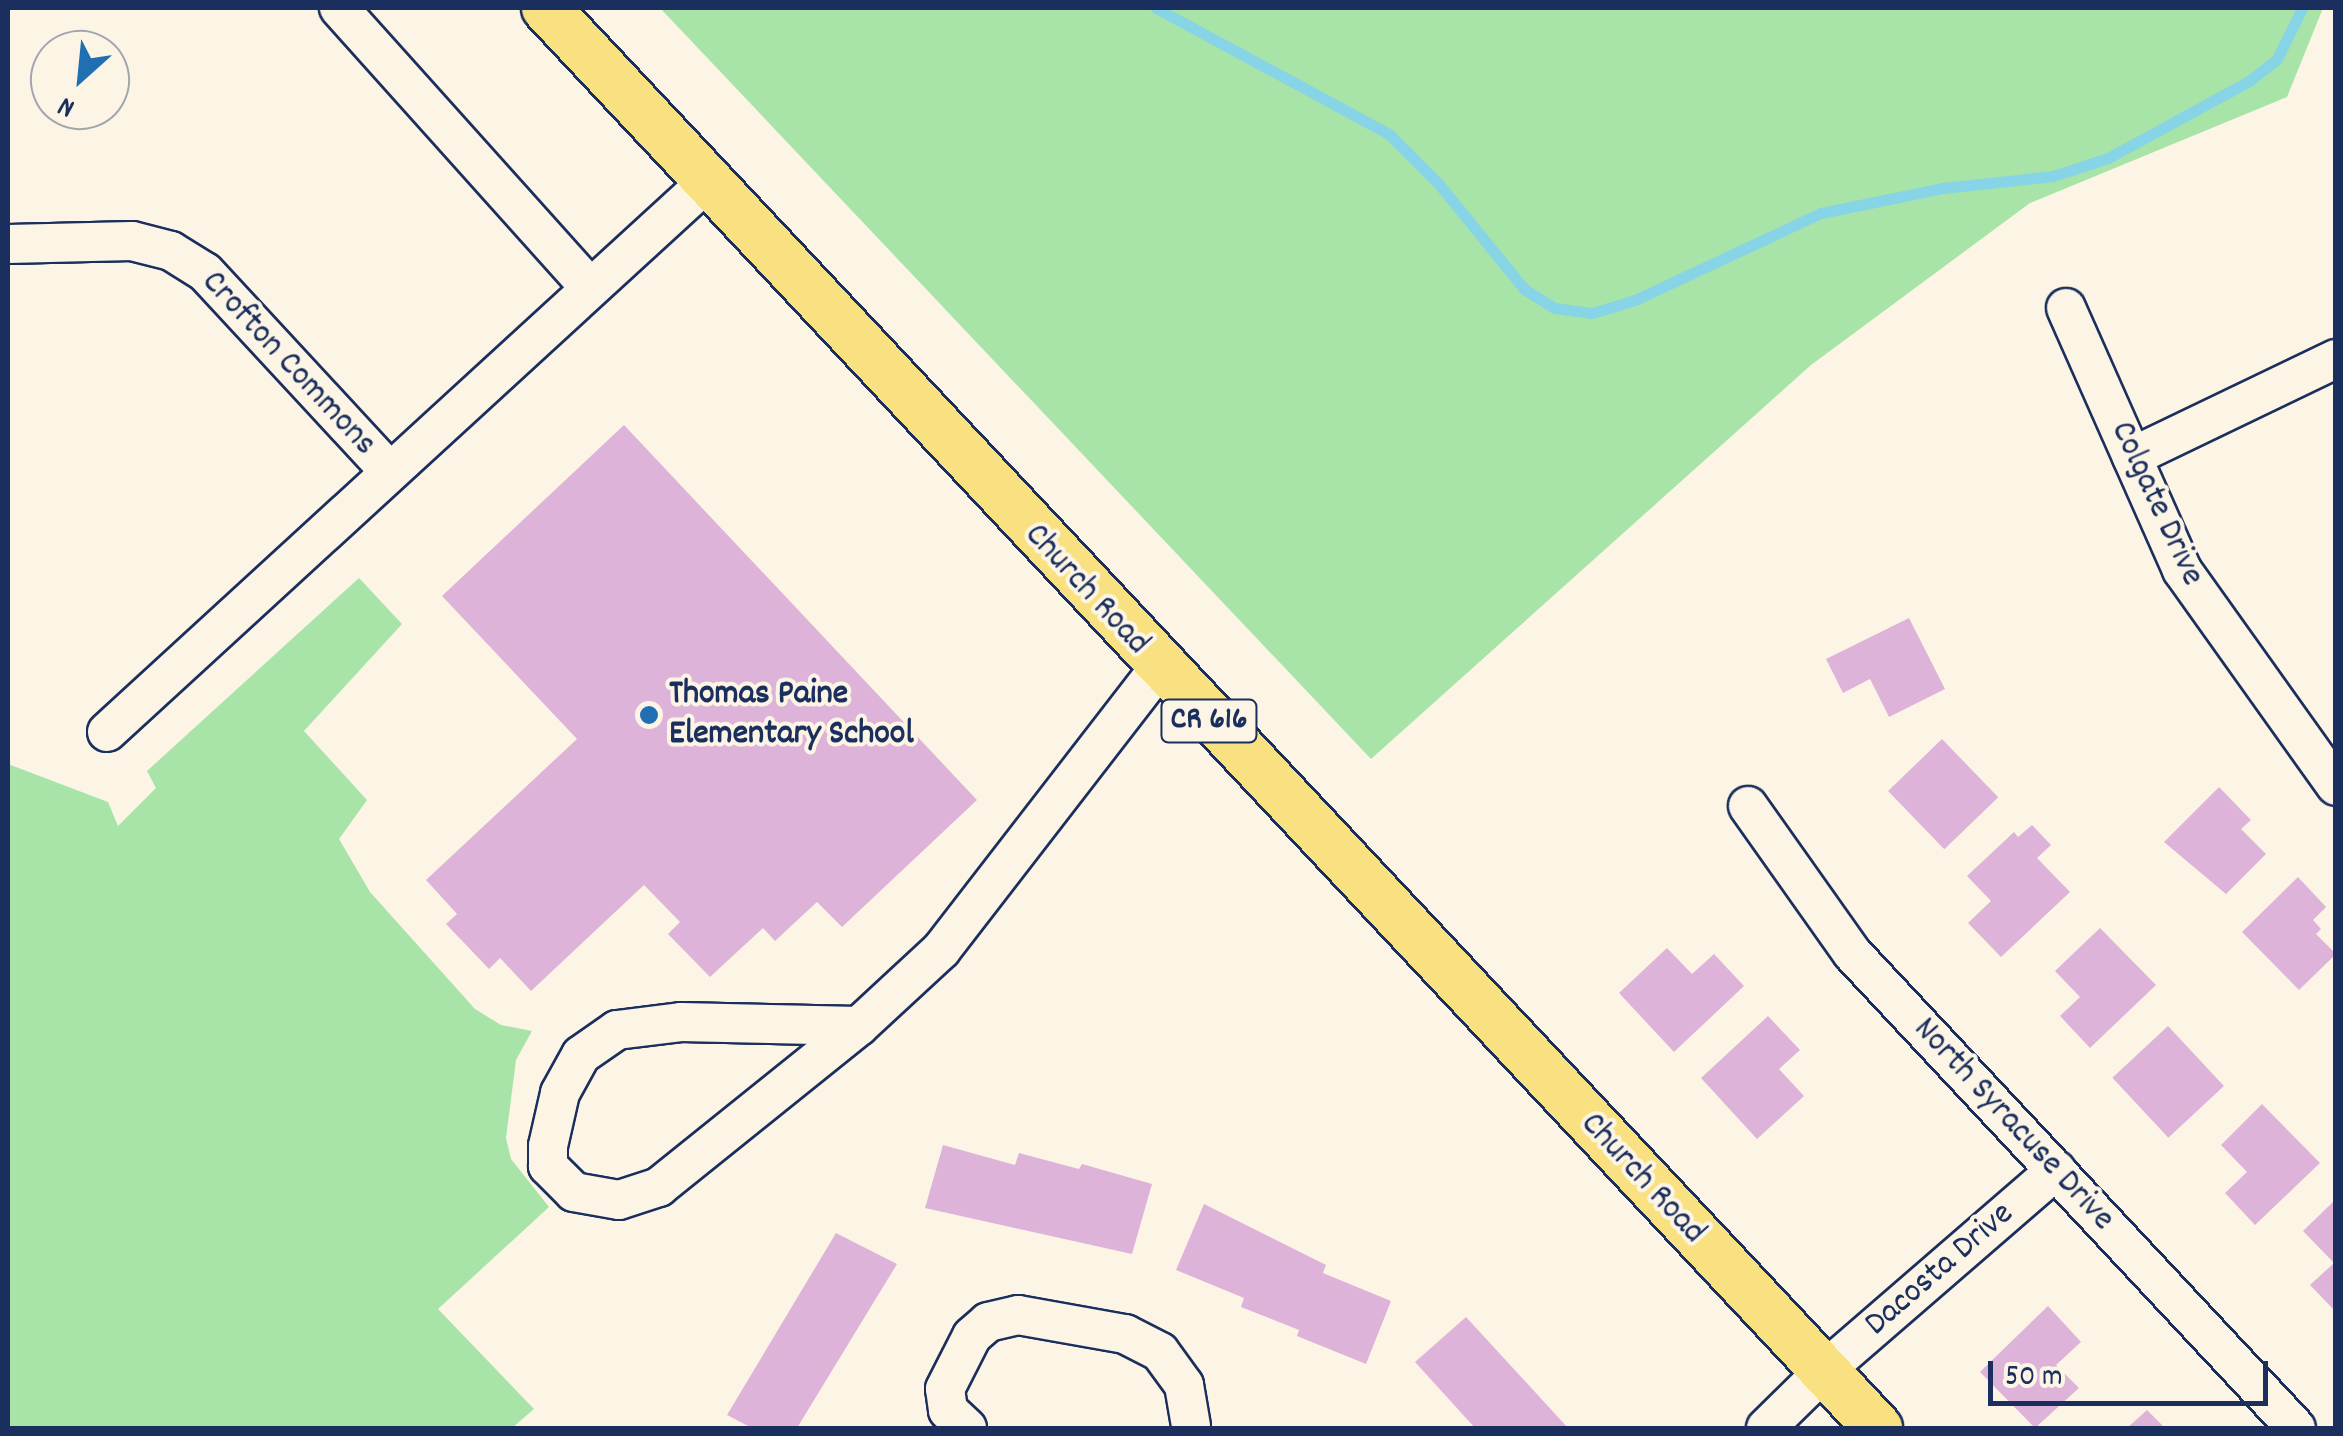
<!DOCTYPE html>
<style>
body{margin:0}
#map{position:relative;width:2343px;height:1436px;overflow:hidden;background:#fcf5e5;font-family:Dekko,sans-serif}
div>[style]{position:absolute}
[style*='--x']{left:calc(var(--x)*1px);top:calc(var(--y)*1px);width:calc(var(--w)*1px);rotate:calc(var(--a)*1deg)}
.green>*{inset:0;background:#a8e3a8}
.stream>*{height:11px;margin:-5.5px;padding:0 5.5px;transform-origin:5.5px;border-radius:5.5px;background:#87d4e6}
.building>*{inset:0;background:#deb3d9;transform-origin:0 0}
.roads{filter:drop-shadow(2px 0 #1b2f5e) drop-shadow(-2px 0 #1b2f5e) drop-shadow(0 2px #1b2f5e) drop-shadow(0 -2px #1b2f5e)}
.minor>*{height:38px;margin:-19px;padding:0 19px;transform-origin:19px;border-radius:19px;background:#fcf5e5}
.major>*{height:48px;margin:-24px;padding:0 24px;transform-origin:24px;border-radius:24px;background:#f9e181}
.dots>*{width:28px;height:28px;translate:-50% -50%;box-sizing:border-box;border:5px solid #fcf5e5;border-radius:50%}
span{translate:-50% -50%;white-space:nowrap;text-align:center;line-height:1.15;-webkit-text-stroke:8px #fcf5e5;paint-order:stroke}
.shield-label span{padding:2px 8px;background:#fcf5e5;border:2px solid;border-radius:8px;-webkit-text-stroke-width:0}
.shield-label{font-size:32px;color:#1b2f5e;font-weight:700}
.street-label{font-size:35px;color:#1b2f5e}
.poi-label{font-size:35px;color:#1b2f5e;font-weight:700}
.left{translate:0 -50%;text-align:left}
.frame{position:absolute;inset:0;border:10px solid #1b2f5e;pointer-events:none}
.north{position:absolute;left:30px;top:30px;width:100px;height:100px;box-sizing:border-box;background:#fcf5e5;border:2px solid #a2a6af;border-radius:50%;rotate:207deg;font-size:28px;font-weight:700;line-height:40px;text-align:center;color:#1b2f5e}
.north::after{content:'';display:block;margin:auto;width:35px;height:45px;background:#1f6fb2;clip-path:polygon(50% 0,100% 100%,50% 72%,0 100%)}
.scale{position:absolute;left:1988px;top:1361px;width:280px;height:45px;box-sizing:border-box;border:5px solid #1b2f5e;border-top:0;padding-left:12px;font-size:30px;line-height:35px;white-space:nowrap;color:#1b2f5e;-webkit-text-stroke:8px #fcf5e5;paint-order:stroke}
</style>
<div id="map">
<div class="green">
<i style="clip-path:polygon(660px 8px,2323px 8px,2287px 97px,2030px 203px,1811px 365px,1371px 759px)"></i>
<i style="clip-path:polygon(359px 578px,402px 624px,304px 731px,367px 800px,339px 839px,370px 892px,475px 1009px,501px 1025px,532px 1031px,516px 1060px,506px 1138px,511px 1159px,549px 1207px,438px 1309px,534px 1409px,512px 1428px,8px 1428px,8px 764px,108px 802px,118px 826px,156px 788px,147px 771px)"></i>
</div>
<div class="stream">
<i style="--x:1156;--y:8;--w:265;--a:28.4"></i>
<i style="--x:1389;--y:134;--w:69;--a:45"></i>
<i style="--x:1438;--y:183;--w:136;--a:50.9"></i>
<i style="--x:1524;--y:289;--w:36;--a:32"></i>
<i style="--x:1555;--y:308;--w:37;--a:8"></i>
<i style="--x:1592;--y:313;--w:45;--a:-16.8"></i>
<i style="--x:1635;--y:300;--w:205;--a:-25.1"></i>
<i style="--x:1821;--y:213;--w:125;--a:-11.6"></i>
<i style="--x:1943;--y:188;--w:111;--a:-6.2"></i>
<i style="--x:2053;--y:176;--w:58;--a:-18.1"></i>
<i style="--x:2108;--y:158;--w:161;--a:-28.6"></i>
<i style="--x:2249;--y:81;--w:36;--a:-38"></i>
<i style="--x:2277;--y:59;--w:57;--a:-63.9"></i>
</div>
<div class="building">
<i style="clip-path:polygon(624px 425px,977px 800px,842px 927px,817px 902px,775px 941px,763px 928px,710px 977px,668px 934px,680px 922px,644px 885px,531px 991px,500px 958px,489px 969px,446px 924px,457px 914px,426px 880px,577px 739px,442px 596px)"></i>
<i style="clip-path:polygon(1909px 618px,1945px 689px,1889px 717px,1870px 679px,1843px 693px,1826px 659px)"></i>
<i style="left:1942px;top:739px;width:81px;height:75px;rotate:46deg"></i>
<i style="clip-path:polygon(2219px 787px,2251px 820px,2241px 829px,2266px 854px,2226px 894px,2164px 842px)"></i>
<i style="clip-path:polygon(2032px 825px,2051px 845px,2037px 858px,2070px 892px,2001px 957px,1968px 923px,1991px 901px,1967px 876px,2014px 832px,2018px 837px)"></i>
<i style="clip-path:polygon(2298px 877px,2326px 907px,2313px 920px,2321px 929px,2316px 934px,2336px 954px,2299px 990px,2242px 932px)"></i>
<i style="clip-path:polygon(2100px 928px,2156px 985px,2090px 1048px,2060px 1016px,2080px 997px,2055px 971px)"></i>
<i style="clip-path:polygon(1667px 948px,1692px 974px,1714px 954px,1744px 986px,1674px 1052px,1619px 993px)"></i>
<i style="clip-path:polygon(1768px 1016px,1800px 1050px,1779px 1069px,1804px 1096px,1757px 1139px,1701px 1078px)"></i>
<i style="left:2168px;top:1026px;width:82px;height:76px;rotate:47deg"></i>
<i style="clip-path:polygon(2262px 1104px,2320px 1163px,2255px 1225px,2225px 1193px,2247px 1172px,2221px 1145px)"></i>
<i style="clip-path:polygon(943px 1145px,1015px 1165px,1019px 1153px,1079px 1169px,1082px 1164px,1152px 1184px,1132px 1254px,925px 1208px)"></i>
<i style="clip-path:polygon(2336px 1199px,2336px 1312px,2310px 1285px,2334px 1263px,2303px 1231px)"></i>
<i style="clip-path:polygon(1204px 1204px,1326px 1265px,1323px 1273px,1391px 1301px,1366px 1364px,1297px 1336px,1299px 1330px,1241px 1307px,1244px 1298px,1176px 1270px)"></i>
<i style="clip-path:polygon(836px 1233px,897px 1264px,797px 1428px,752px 1428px,727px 1415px)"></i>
<i style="clip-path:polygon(2048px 1306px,2081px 1342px,2056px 1365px,2079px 1388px,2035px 1428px,1980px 1372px)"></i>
<i style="clip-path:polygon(1466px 1317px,1489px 1342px,1568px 1428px,1475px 1428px,1415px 1362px)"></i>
<i style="clip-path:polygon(2147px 1410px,2165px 1428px,2127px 1428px)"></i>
</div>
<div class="roads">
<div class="minor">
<i style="--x:339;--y:8;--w:376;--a:48.1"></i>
<i style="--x:8;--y:244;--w:124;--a:-1.4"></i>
<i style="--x:132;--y:241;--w:40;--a:14.4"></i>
<i style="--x:171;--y:251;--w:40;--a:32"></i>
<i style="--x:205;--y:272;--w:272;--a:47.2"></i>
<i style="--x:2066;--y:308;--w:287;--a:66.1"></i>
<i style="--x:2182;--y:570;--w:265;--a:54.5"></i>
<i style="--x:2132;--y:457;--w:226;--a:-25.7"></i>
<i style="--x:107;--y:732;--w:814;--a:-42.51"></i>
<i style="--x:1748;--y:806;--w:180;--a:54.7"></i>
<i style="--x:1852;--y:953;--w:650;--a:46.93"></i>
<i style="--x:681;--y:1022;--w:178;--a:1.3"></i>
<i style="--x:859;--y:1026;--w:257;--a:141.2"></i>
<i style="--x:659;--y:1187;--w:42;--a:162"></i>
<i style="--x:619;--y:1200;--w:46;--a:-169.9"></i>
<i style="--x:574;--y:1192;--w:37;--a:-135"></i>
<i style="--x:548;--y:1166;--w:20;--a:-90"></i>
<i style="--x:548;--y:1146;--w:54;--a:-77.2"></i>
<i style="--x:560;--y:1093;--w:43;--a:-61.1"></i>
<i style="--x:581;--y:1055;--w:44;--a:-34.8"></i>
<i style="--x:617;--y:1030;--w:64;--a:-7.1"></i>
<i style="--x:859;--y:1026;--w:112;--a:-42.8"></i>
<i style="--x:941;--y:950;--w:356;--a:-52.3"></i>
<i style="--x:967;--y:1428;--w:26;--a:-137"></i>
<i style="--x:948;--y:1410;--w:21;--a:-98"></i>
<i style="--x:945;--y:1389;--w:59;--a:-63"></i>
<i style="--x:972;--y:1336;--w:21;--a:-41"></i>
<i style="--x:988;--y:1322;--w:31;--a:-13"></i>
<i style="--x:1018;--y:1315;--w:109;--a:10.1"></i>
<i style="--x:1125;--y:1334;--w:39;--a:27"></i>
<i style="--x:1160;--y:1352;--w:41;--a:54"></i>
<i style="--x:1184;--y:1385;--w:42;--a:80.3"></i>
<i style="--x:1766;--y:1428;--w:81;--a:-44.5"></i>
<i style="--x:1824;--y:1371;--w:307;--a:-40.9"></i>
</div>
<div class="major">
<i style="--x:546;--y:8;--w:1947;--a:46.83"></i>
</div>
</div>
<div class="dots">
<i style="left:649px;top:715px;background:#1f6fb2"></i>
</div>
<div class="shield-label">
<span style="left:1209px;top:721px">CR 616</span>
</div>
<div class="street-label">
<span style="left:288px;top:364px;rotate:47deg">Crofton Commons</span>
<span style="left:2156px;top:504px;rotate:65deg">Colgate Drive</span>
<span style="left:1086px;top:590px;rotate:47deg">Church Road</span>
<span style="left:2013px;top:1125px;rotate:47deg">North Syracuse Drive</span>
<span style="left:1642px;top:1179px;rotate:47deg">Church Road</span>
<span style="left:1940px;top:1270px;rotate:-41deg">Dacosta Drive</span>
</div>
<div class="poi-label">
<span class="left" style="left:669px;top:715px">Thomas Paine<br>Elementary School</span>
</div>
<div class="frame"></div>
<div class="north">N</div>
<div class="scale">50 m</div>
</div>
